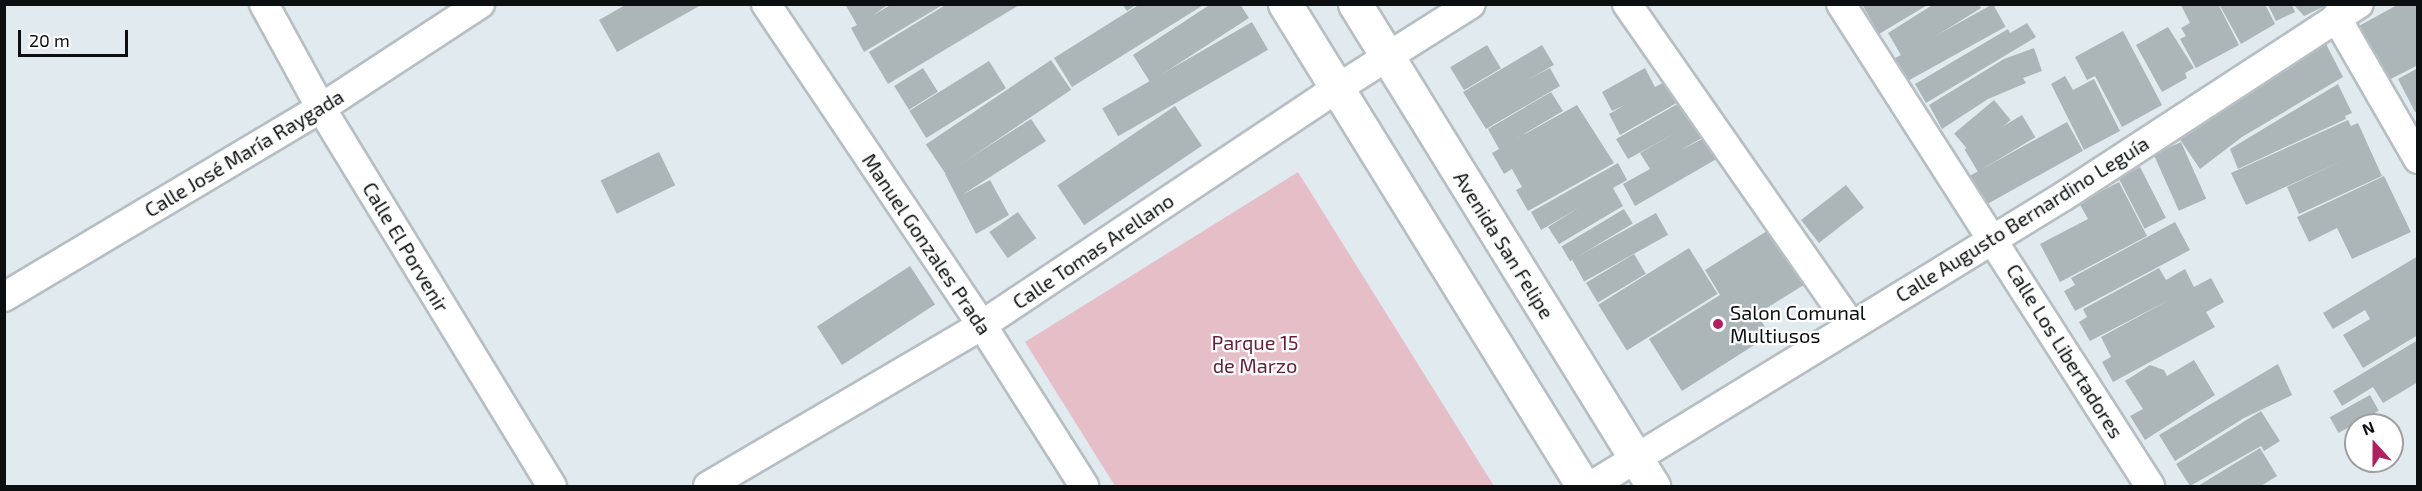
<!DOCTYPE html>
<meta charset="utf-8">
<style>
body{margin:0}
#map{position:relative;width:2422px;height:491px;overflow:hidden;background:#e1ebef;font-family:"Exo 2",sans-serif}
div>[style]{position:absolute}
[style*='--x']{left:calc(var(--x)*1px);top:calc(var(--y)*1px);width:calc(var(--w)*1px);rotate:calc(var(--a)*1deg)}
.green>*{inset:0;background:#e6bec8}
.building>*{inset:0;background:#acb5b8;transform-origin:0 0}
.roads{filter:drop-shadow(2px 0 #b6bfc3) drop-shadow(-2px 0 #b6bfc3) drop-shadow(0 2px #b6bfc3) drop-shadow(0 -2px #b6bfc3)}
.minor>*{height:28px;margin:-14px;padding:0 14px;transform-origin:14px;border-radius:14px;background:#fff}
.tertiary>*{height:33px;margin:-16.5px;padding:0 16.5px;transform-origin:16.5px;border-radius:16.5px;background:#fff}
.dots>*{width:16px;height:16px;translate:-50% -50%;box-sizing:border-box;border:3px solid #fff;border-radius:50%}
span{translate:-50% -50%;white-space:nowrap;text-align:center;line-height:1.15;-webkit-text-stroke:4.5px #fff;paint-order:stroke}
.street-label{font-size:20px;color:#0c0f10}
.poi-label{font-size:20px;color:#0c0f10}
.left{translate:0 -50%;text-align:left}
.park-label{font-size:20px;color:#671f39}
.frame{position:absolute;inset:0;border:6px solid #0c0f10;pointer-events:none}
.north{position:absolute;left:2344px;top:413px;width:60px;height:60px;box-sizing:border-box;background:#fff;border:2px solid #9e9f9f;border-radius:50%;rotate:339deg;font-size:16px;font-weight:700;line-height:24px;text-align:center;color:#0c0f10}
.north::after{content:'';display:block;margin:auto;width:21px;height:27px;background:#af215c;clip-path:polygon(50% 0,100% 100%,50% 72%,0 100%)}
.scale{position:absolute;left:18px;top:30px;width:110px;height:27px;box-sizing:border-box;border:3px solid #0c0f10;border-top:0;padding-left:8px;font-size:18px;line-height:21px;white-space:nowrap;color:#0c0f10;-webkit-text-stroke:4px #fff;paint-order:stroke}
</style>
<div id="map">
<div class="green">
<i style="clip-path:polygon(1298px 172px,1494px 486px,1115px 486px,1025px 342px)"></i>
</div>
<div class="building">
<i style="clip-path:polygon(627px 4px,703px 4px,617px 52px,599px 20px)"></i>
<i style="clip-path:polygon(845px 4px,889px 4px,872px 16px,892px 4px,944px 4px,864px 52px,851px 28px,857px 25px)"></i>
<i style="clip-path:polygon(947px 4px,1021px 4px,888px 84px,869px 52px)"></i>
<i style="clip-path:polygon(1122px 4px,1137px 4px,1127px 11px)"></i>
<i style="clip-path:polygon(1140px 4px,1205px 4px,1072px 87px,1054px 58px)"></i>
<i style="clip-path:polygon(1211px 4px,1240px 4px,1249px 18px,1150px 82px,1133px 55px)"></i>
<i style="clip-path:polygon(1862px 4px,1929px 4px,1879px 34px)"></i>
<i style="clip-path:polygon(1934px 4px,1979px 4px,1981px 8px,1902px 57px,1888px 33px)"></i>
<i style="left:1993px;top:4px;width:26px;height:114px;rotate:61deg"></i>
<i style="clip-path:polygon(2218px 4px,2239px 45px,2196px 68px,2180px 39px,2186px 36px,2181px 28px,2190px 23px,2181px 5px)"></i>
<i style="clip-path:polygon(2219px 4px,2265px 4px,2275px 24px,2241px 44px)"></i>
<i style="clip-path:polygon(2293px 4px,2329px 4px,2304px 16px)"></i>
<i style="clip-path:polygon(2399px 4px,2418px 4px,2418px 65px,2387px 81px,2357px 27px)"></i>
<i style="clip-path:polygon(2268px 5px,2292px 5px,2295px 12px,2276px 21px)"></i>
<i style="left:1252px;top:22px;width:32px;height:173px;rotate:60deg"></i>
<i style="clip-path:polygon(2027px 23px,2036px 37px,1926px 103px,1915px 84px,2008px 29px,2010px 33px)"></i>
<i style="clip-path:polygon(2168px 27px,2194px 68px,2185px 73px,2187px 78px,2162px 92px,2136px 45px)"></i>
<i style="clip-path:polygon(2123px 31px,2162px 105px,2122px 127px,2095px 76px,2087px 80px,2075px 57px)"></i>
<i style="clip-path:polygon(2326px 44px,2343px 77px,2242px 137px,2200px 169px,2179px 138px,2220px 102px)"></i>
<i style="left:1487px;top:45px;width:27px;height:43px;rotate:59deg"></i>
<i style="clip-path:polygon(1542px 45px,1554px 65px,1527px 80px,1550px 68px,1560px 86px,1486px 129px,1463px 92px)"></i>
<i style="clip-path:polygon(2034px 48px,2042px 71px,2023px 78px,2026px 83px,1988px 99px,1942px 129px,1929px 105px,2004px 59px)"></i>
<i style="left:1051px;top:60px;width:36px;height:151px;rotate:56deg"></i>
<i style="left:989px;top:61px;width:32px;height:94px;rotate:58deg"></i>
<i style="left:923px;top:68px;width:28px;height:34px;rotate:58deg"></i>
<i style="clip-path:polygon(1645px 68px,1655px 87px,1670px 79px,1682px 100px,1620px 135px,1609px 114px,1625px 105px,1612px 111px,1602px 92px)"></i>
<i style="clip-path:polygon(2418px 68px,2418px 111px,2415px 112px,2398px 79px)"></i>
<i style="clip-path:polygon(2065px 76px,2073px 90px,2094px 79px,2120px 131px,2084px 150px,2051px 84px)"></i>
<i style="clip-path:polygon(2338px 84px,2352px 113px,2345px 116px,2346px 119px,2238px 169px,2230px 149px)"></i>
<i style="clip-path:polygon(1551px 92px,1563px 111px,1514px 140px,1577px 105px,1614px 163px,1528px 211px,1516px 190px,1522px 187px,1512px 169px,1504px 174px,1492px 153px,1499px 149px,1488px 129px)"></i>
<i style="clip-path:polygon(1688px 98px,1707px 135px,1679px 151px,1708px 136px,1720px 157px,1635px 206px,1623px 184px,1650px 169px,1640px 153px,1677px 132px,1628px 159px,1616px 139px)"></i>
<i style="left:1994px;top:100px;width:26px;height:52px;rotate:50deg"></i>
<i style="left:1175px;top:106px;width:48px;height:142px;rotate:56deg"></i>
<i style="left:2022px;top:115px;width:26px;height:67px;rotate:59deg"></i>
<i style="clip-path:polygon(1031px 119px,1046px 141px,962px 195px,990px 180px,1009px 215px,976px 234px,945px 174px)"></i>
<i style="clip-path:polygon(2348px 120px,2351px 126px,2358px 123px,2382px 176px,2299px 214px,2287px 187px,2344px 160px,2246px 205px,2231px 173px)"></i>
<i style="left:2067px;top:122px;width:33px;height:112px;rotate:61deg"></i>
<i style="left:2181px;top:142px;width:62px;height:30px;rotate:66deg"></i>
<i style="left:659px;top:152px;width:37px;height:65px;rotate:64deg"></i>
<i style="clip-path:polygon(1618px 163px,1627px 180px,1613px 188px,1623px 206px,1559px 244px,1548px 227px,1580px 207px,1541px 230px,1531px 212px)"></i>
<i style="left:2140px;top:167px;width:57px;height:24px;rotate:63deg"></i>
<i style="clip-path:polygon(2384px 176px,2411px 232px,2352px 259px,2337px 228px,2309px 242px,2297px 217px)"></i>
<i style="clip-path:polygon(2119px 182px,2147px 236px,2060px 282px,2040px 244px,2088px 219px,2079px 203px)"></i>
<i style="left:1846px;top:185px;width:29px;height:57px;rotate:52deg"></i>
<i style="left:1624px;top:209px;width:17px;height:73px;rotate:59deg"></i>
<i style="left:1018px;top:212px;width:32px;height:35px;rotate:55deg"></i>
<i style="left:1656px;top:213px;width:25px;height:96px;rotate:61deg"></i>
<i style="clip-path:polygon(2175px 222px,2190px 250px,2075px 311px,2064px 291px,2075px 285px,2071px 278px)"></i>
<i style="clip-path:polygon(1767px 231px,1783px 256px,1788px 252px,1807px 283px,1757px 314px,1770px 335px,1682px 391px,1649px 339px,1720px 295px,1705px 270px)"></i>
<i style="left:1689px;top:248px;width:54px;height:107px;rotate:58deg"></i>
<i style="left:1634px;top:254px;width:23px;height:56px;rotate:59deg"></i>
<i style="clip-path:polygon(2418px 256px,2418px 335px,2363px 368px,2343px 335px,2370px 319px,2365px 310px,2333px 329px,2323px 313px)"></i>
<i style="left:910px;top:266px;width:46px;height:111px;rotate:57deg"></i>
<i style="clip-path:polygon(2159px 268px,2166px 280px,2185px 269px,2194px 287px,2211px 278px,2224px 302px,2206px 312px,2215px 327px,2113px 382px,2102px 362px,2111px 357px,2101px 337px,2169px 300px,2090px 341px,2079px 322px,2087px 317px,2083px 309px)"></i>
<i style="clip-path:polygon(2418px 340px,2418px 382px,2383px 403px,2373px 387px,2342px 406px,2333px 391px)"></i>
<i style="clip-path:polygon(2194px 360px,2215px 395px,2145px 440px,2130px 416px,2143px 409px,2125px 381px,2150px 365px,2164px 370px,2167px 376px)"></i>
<i style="clip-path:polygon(2278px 364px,2292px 395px,2244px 418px,2175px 461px,2159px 435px)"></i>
<i style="left:2370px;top:395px;width:18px;height:46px;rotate:61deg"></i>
<i style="clip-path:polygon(2261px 411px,2280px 441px,2264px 451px,2261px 446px,2190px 486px,2176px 464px)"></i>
<i style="clip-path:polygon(2260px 448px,2277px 476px,2261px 486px,2198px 486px)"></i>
</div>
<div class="roads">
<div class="minor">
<i style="--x:264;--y:4;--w:119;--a:61.3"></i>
<i style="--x:321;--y:108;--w:443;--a:58.6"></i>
<i style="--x:766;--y:4;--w:387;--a:56.1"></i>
<i style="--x:982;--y:325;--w:191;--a:57.6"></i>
<i style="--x:1627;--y:4;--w:391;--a:55.1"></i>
<i style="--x:1841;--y:4;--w:573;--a:57.34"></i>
<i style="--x:2336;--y:17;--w:164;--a:60"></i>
<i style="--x:4;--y:297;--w:369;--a:-30.8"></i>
<i style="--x:321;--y:108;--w:190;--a:-33.2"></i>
<i style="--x:708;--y:486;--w:318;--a:-30.4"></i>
<i style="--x:982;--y:325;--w:428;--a:-33.7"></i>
<i style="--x:1338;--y:88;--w:157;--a:-32.3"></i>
<i style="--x:1591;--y:486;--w:555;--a:-31.51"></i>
<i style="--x:2064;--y:196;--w:352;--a:-33.1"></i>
</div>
<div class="tertiary">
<i style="--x:1285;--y:4;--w:567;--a:58.27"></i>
<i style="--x:1355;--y:4;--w:567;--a:58.27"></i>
</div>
</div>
<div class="dots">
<i style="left:1718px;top:324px;background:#af215c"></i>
</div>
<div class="street-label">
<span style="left:244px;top:153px;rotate:-31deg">Calle José María Raygada</span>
<span style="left:2022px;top:219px;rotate:-32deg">Calle Augusto Bernardino Leguía</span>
<span style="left:927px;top:244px;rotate:56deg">Manuel Gonzales Prada</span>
<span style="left:1504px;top:245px;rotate:58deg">Avenida San Felipe</span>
<span style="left:406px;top:247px;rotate:59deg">Calle El Porvenir</span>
<span style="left:1093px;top:251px;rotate:-34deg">Calle Tomas Arellano</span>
<span style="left:2065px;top:351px;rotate:58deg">Calle Los Libertadores</span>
</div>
<div class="poi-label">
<span class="left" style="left:1730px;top:324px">Salon Comunal<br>Multiusos</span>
</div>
<div class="park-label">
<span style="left:1255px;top:354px">Parque 15<br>de Marzo</span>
</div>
<div class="frame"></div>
<div class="north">N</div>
<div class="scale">20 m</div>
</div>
